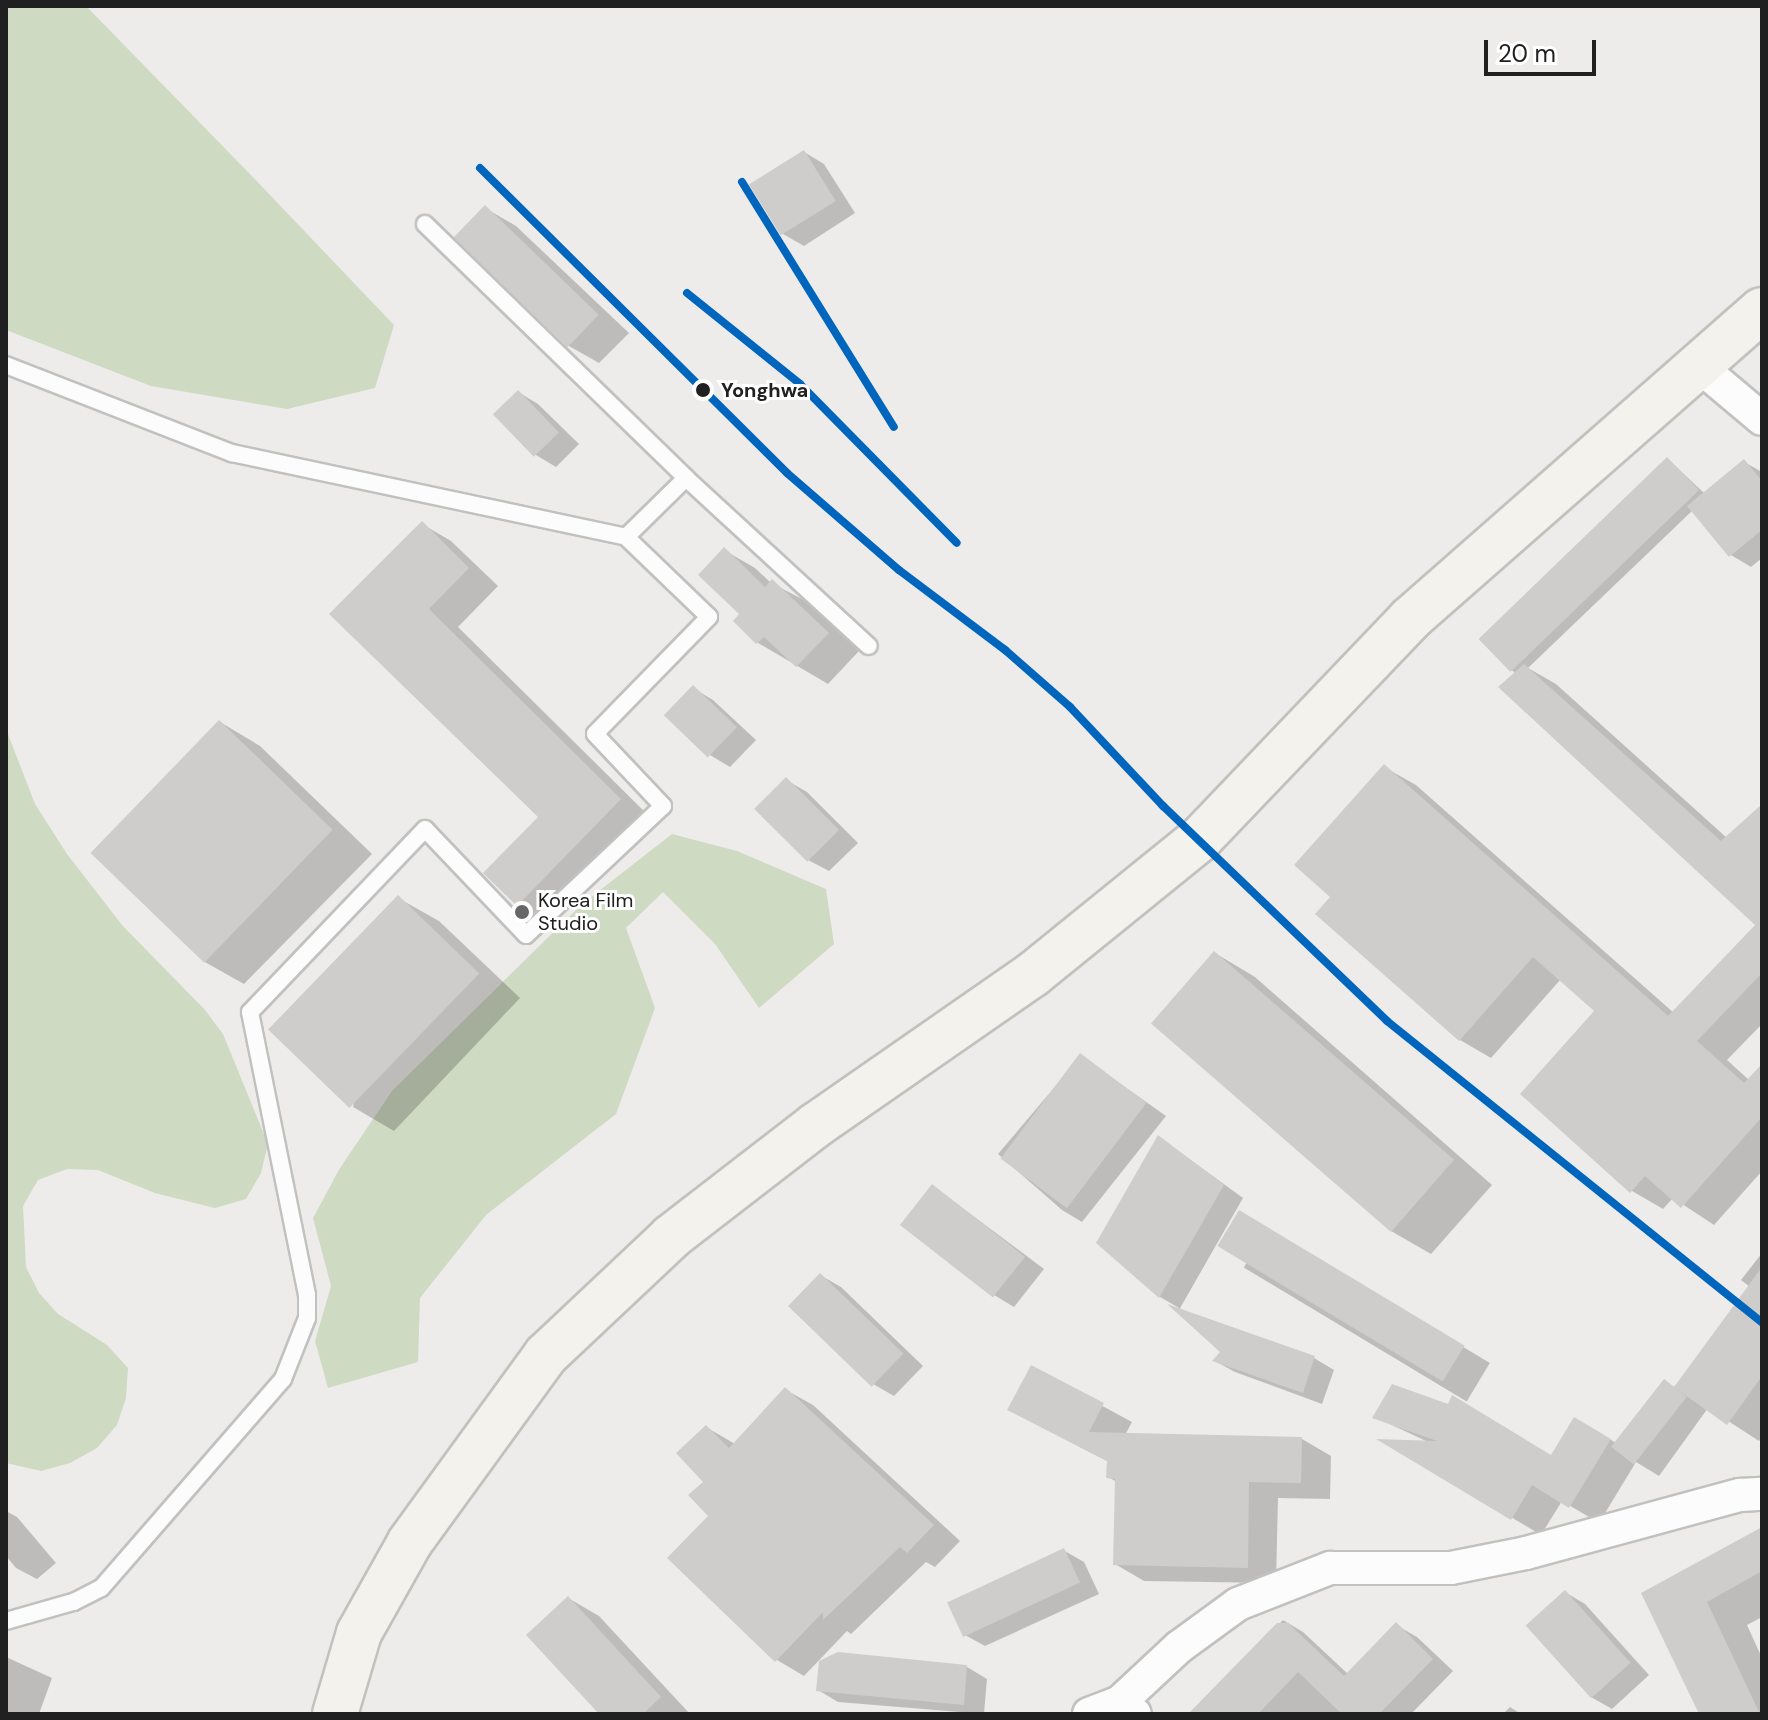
<!DOCTYPE html>
<style>
body{margin:0}
#map{position:relative;width:1768px;height:1720px;overflow:hidden;background:#eeecea;font-family:"DM Sans",sans-serif}
div>[style]{position:absolute}
[style*='--x']{left:calc(var(--x)*1px);top:calc(var(--y)*1px);width:calc(var(--w)*1px);rotate:calc(var(--a)*1deg)}
.forest>*{inset:0;background:#cedac2}
.shadow>*{inset:0;background:#0003;transform-origin:0 0}
.building>*{inset:0;background:#cfcdcb;transform-origin:0 0}
.roads{filter:drop-shadow(2px 0 #c1c1c0) drop-shadow(-2px 0 #c1c1c0) drop-shadow(0 2px #c1c1c0) drop-shadow(0 -2px #c1c1c0)}
.lane>*{height:16px;margin:-8px;padding:0 8px;transform-origin:8px;border-radius:8px;background:#fcfcfc}
.street>*{height:32px;margin:-16px;padding:0 16px;transform-origin:16px;border-radius:16px;background:#fcfcfc}
.secondary>*{height:44px;margin:-22px;padding:0 22px;transform-origin:22px;border-radius:22px;background:#f3f2ed}
.rail-1>*{height:8px;margin:-4px;padding:0 4px;transform-origin:4px;border-radius:4px;background:#0065bd}
.dots>*{width:22px;height:22px;translate:-50% -50%;box-sizing:border-box;border:4px solid #fff;border-radius:50%}
span{translate:-50% -50%;white-space:nowrap;text-align:center;line-height:1.15;-webkit-text-stroke:6px #fff;paint-order:stroke}
.stop-label{font-size:20px;color:#202020;font-weight:700}
.left{translate:0 -50%;text-align:left}
.poi-label{font-size:20px;color:#202020}
.frame{position:absolute;inset:0;border:8px solid #202020;pointer-events:none}
.scale{position:absolute;left:1484px;top:40px;width:112px;height:36px;box-sizing:border-box;border:4px solid #202020;border-top:0;padding-left:10px;font-size:24px;line-height:28px;white-space:nowrap;color:#202020;-webkit-text-stroke:6px #fff;paint-order:stroke}
</style>
<div id="map">
<div class="forest">
<i style="clip-path:polygon(6px 6px,86px 6px,247px 171px,394px 325px,375px 388px,287px 409px,151px 386px,6px 330px)"></i>
<i style="clip-path:polygon(6px 729px,35px 804px,67px 854px,122px 925px,205px 1010px,223px 1034px,268px 1144px,261px 1173px,246px 1199px,215px 1208px,155px 1193px,98px 1170px,67px 1169px,38px 1180px,23px 1206px,26px 1267px,39px 1293px,58px 1314px,107px 1345px,128px 1368px,126px 1398px,117px 1425px,97px 1448px,70px 1463px,41px 1471px,6px 1463px)"></i>
<i style="clip-path:polygon(672px 834px,737px 851px,826px 889px,834px 944px,759px 1008px,715px 944px,663px 892px,626px 928px,655px 1008px,616px 1114px,486px 1215px,420px 1298px,418px 1362px,328px 1388px,315px 1341px,331px 1286px,313px 1218px,340px 1168px,392px 1091px,581px 905px)"></i>
</div>
<div class="shadow">
<i style="clip-path:polygon(804px 152px,824px 164px,855px 213px,804px 246px,783px 234px)"></i>
<i style="clip-path:polygon(485px 208px,516px 226px,629px 333px,599px 363px,569px 346px,457px 237px)"></i>
<i style="clip-path:polygon(518px 392px,538px 404px,579px 444px,556px 467px,536px 455px)"></i>
<i style="clip-path:polygon(1668px 459px,1705px 494px,1744px 462px,1762px 472px,1762px 558px,1751px 567px,1731px 555px,1693px 510px,1528px 668px,1556px 684px,1727px 838px,1762px 806px,1762px 1024px,1727px 1060px,1749px 1080px,1762px 1067px,1762px 1171px,1714px 1225px,1673px 1198px,1663px 1209px,1632px 1191px,1597px 1011px,1561px 979px,1491px 1058px,1460px 1040px,1332px 897px,1384px 767px,1416px 785px,1674px 1013px,1758px 925px,1481px 638px)"></i>
<i style="clip-path:polygon(422px 524px,451px 541px,498px 586px,458px 627px,650px 817px,547px 922px,518px 905px,541px 817px,332px 614px)"></i>
<i style="clip-path:polygon(724px 550px,755px 568px,771px 583px,804px 600px,859px 651px,828px 684px,758px 643px,735px 621px,742px 613px)"></i>
<i style="clip-path:polygon(693px 688px,713px 700px,756px 740px,730px 767px,710px 755px)"></i>
<i style="clip-path:polygon(220px 722px,260px 746px,372px 854px,244px 984px,203px 961px)"></i>
<i style="clip-path:polygon(786px 780px,807px 792px,858px 843px,829px 871px,808px 860px)"></i>
<i style="clip-path:polygon(398px 898px,439px 921px,520px 998px,394px 1131px,353px 1107px)"></i>
<i style="clip-path:polygon(1215px 953px,1255px 977px,1492px 1185px,1431px 1254px,1391px 1231px)"></i>
<i style="clip-path:polygon(1081px 1056px,1166px 1116px,1082px 1222px,1062px 1210px,998px 1154px)"></i>
<i style="clip-path:polygon(1159px 1137px,1243px 1198px,1179px 1310px,1314px 1358px,1334px 1370px,1322px 1404px,1235px 1372px,1215px 1361px,1222px 1352px,1178px 1310px,1179px 1308px,1160px 1297px,1098px 1242px)"></i>
<i style="clip-path:polygon(933px 1186px,1044px 1269px,1014px 1307px,994px 1295px)"></i>
<i style="left:1267px;top:1229px;width:260px;height:45px;rotate:31deg"></i>
<i style="clip-path:polygon(1762px 1253px,1762px 1437px,1759px 1441px,1708px 1408px,1659px 1476px,1636px 1462px,1599px 1523px,1562px 1501px,1541px 1535px,1384px 1441px,1426px 1441px,1375px 1417px,1552px 1457px,1575px 1419px,1618px 1444px,1676px 1388px,1750px 1287px,1741px 1280px)"></i>
<i style="clip-path:polygon(820px 1275px,841px 1287px,923px 1366px,894px 1396px,873px 1384px)"></i>
<i style="clip-path:polygon(1032px 1368px,1132px 1422px,1125px 1435px,1302px 1439px,1331px 1456px,1330px 1499px,1278px 1498px,1276px 1583px,1144px 1581px,1115px 1564px,1117px 1482px,1108px 1477px,1109px 1462px,1039px 1426px)"></i>
<i style="clip-path:polygon(786px 1390px,813px 1405px,960px 1541px,935px 1567px,926px 1562px,851px 1634px,847px 1631px,804px 1676px,777px 1660px,710px 1516px,706px 1482px,706px 1427px,735px 1444px)"></i>
<i style="clip-path:polygon(6px 1511px,17px 1517px,56px 1563px,37px 1579px,16px 1568px,6px 1556px)"></i>
<i style="clip-path:polygon(1762px 1529px,1762px 1617px,1747px 1625px,1762px 1658px,1762px 1714px,1701px 1714px,1644px 1594px)"></i>
<i style="clip-path:polygon(1063px 1550px,1084px 1562px,1099px 1594px,985px 1646px,965px 1635px)"></i>
<i style="clip-path:polygon(1565px 1592px,1585px 1604px,1649px 1675px,1612px 1709px,1591px 1697px)"></i>
<i style="clip-path:polygon(568px 1598px,599px 1616px,690px 1714px,602px 1714px)"></i>
<i style="clip-path:polygon(1283px 1620px,1303px 1632px,1348px 1674px,1396px 1625px,1417px 1637px,1453px 1671px,1411px 1714px,1212px 1714px,1201px 1704px)"></i>
<i style="clip-path:polygon(6px 1657px,52px 1678px,39px 1714px,6px 1714px)"></i>
<i style="clip-path:polygon(967px 1667px,987px 1679px,984px 1714px,838px 1702px,818px 1690px)"></i>
<i style="clip-path:polygon(1510px 1707px,1521px 1714px,1503px 1714px)"></i>
</div>
<div class="building">
<i style="left:804px;top:150px;width:60px;height:65px;rotate:58deg"></i>
<i style="left:485px;top:205px;width:158px;height:45px;rotate:44deg"></i>
<i style="left:518px;top:390px;width:59px;height:35px;rotate:46deg"></i>
<i style="left:1667px;top:457px;width:46px;height:262px;rotate:46deg"></i>
<i style="clip-path:polygon(1744px 459px,1762px 481px,1762px 530px,1729px 557px,1687px 506px)"></i>
<i style="clip-path:polygon(422px 521px,469px 568px,429px 609px,621px 799px,517px 906px,483px 873px,538px 817px,329px 614px)"></i>
<i style="clip-path:polygon(724px 547px,765px 587px,772px 579px,829px 633px,796px 667px,764px 637px,756px 644px,733px 621px,739px 614px,698px 575px)"></i>
<i style="clip-path:polygon(1524px 664px,1721px 841px,1762px 804px,1762px 973px,1697px 1041px,1744px 1083px,1762px 1064px,1762px 1117px,1681px 1208px,1645px 1176px,1630px 1193px,1520px 1094px,1594px 1011px,1533px 957px,1459px 1041px,1315px 914px,1330px 897px,1294px 865px,1384px 764px,1668px 1016px,1755px 925px,1498px 687px)"></i>
<i style="left:693px;top:685px;width:61px;height:42px;rotate:44deg"></i>
<i style="left:219px;top:720px;width:158px;height:185px;rotate:44deg"></i>
<i style="left:786px;top:777px;width:75px;height:45px;rotate:45deg"></i>
<i style="left:398px;top:895px;width:113px;height:187px;rotate:44deg"></i>
<i style="left:1214px;top:951px;width:318px;height:96px;rotate:41deg"></i>
<i style="left:1080px;top:1053px;width:83px;height:132px;rotate:37deg"></i>
<i style="clip-path:polygon(1158px 1135px,1224px 1185px,1159px 1298px,1096px 1243px)"></i>
<i style="left:932px;top:1184px;width:118px;height:52px;rotate:38deg"></i>
<i style="left:1239px;top:1210px;width:263px;height:42px;rotate:31deg"></i>
<i style="clip-path:polygon(1762px 1267px,1762px 1376px,1727px 1425px,1674px 1387px)"></i>
<i style="left:820px;top:1273px;width:116px;height:46px;rotate:44deg"></i>
<i style="clip-path:polygon(1167px 1304px,1315px 1356px,1303px 1393px,1212px 1361px,1220px 1352px)"></i>
<i style="clip-path:polygon(1031px 1365px,1104px 1403px,1089px 1432px,1302px 1437px,1301px 1483px,1249px 1482px,1248px 1568px,1113px 1565px,1115px 1479px,1106px 1478px,1107px 1461px,1007px 1410px)"></i>
<i style="left:1664px;top:1379px;width:29px;height:86px;rotate:38deg"></i>
<i style="clip-path:polygon(1392px 1384px,1448px 1404px,1452px 1395px,1551px 1455px,1574px 1417px,1611px 1439px,1569px 1508px,1532px 1485px,1511px 1520px,1376px 1439px,1437px 1441px,1372px 1418px)"></i>
<i style="clip-path:polygon(785px 1387px,934px 1525px,907px 1553px,900px 1547px,823px 1620px,823px 1612px,775px 1662px,667px 1558px,708px 1516px,688px 1495px,703px 1482px,676px 1453px,706px 1425px,729px 1448px)"></i>
<i style="clip-path:polygon(1762px 1527px,1762px 1571px,1707px 1602px,1760px 1714px,1699px 1714px,1641px 1593px)"></i>
<i style="left:1064px;top:1548px;width:38px;height:129px;rotate:65deg"></i>
<i style="left:1565px;top:1590px;width:98px;height:53px;rotate:48deg"></i>
<i style="clip-path:polygon(568px 1596px,661px 1697px,643px 1714px,599px 1714px,526px 1635px)"></i>
<i style="clip-path:polygon(1396px 1622px,1433px 1659px,1379px 1714px,1342px 1714px,1298px 1672px,1258px 1714px,1188px 1714px,1277px 1623px,1288px 1623px,1344px 1676px)"></i>
<i style="clip-path:polygon(838px 1652px,967px 1665px,964px 1705px,816px 1691px,819px 1661px)"></i>
</div>
<div class="roads">
<div class="lane">
<i style="--x:425;--y:224;--w:364;--a:44.2"></i>
<i style="--x:686;--y:478;--w:248;--a:42.6"></i>
<i style="--x:6;--y:365;--w:243;--a:21.3"></i>
<i style="--x:232;--y:453;--w:403;--a:12"></i>
<i style="--x:626;--y:537;--w:115;--a:43.9"></i>
<i style="--x:709;--y:617;--w:163;--a:134.3"></i>
<i style="--x:595;--y:734;--w:99;--a:46.6"></i>
<i style="--x:663;--y:806;--w:188;--a:136.7"></i>
<i style="--x:526;--y:935;--w:146;--a:-133.6"></i>
<i style="--x:425;--y:829;--w:253;--a:133.7"></i>
<i style="--x:250;--y:1012;--w:289;--a:78.6"></i>
<i style="--x:307;--y:1295;--w:23;--a:90"></i>
<i style="--x:307;--y:1318;--w:66;--a:111.5"></i>
<i style="--x:283;--y:1379;--w:277;--a:131"></i>
<i style="--x:101;--y:1588;--w:31;--a:153"></i>
<i style="--x:73;--y:1602;--w:70;--a:164.2"></i>
<i style="--x:626;--y:537;--w:84;--a:-44.5"></i>
</div>
<div class="street">
<i style="--x:1699;--y:366;--w:82;--a:40.1"></i>
<i style="--x:1120;--y:1702;--w:81;--a:-43"></i>
<i style="--x:1179;--y:1647;--w:73;--a:-36.1"></i>
<i style="--x:1238;--y:1604;--w:99;--a:-21.4"></i>
<i style="--x:1330;--y:1568;--w:121;--a:0"></i>
<i style="--x:1451;--y:1568;--w:76;--a:-11.3"></i>
<i style="--x:1526;--y:1553;--w:222;--a:-15.2"></i>
<i style="--x:1740;--y:1495;--w:22;--a:-3"></i>
<i style="--x:1089;--y:1714;--w:33;--a:-21"></i>
<i style="--x:1120;--y:1702;--w:19;--a:39"></i>
</div>
<div class="secondary">
<i style="--x:335;--y:1714;--w:84;--a:-73.5"></i>
<i style="--x:359;--y:1633;--w:104;--a:-60.7"></i>
<i style="--x:410;--y:1542;--w:231;--a:-54"></i>
<i style="--x:546;--y:1355;--w:172;--a:-43.3"></i>
<i style="--x:671;--y:1237;--w:183;--a:-37.7"></i>
<i style="--x:816;--y:1125;--w:263;--a:-34.8"></i>
<i style="--x:1032;--y:975;--w:216;--a:-39"></i>
<i style="--x:1200;--y:839;--w:304;--a:-46.3"></i>
<i style="--x:1410;--y:619;--w:468;--a:-41.3"></i>
</div>
</div>
<div class="rail-1">
<i style="--x:480;--y:168;--w:433;--a:44.8"></i>
<i style="--x:787;--y:473;--w:148;--a:40.9"></i>
<i style="--x:899;--y:570;--w:133;--a:37"></i>
<i style="--x:1005;--y:650;--w:86;--a:41.2"></i>
<i style="--x:1070;--y:707;--w:136;--a:46.8"></i>
<i style="--x:1163;--y:806;--w:310;--a:43.8"></i>
<i style="--x:1387;--y:1021;--w:481;--a:38.8"></i>
<i style="--x:742;--y:182;--w:288;--a:58.2"></i>
<i style="--x:687;--y:293;--w:145;--a:38.8"></i>
<i style="--x:800;--y:384;--w:223;--a:45.4"></i>
</div>
<div class="dots">
<i style="left:703px;top:390px;background:#202020"></i>
<i style="left:522px;top:912px;background:#686767"></i>
</div>
<div class="stop-label">
<span class="left" style="left:721px;top:390px">Yonghwa</span>
</div>
<div class="poi-label">
<span class="left" style="left:538px;top:912px">Korea Film<br>Studio</span>
</div>
<div class="frame"></div>
<div class="scale">20 m</div>
</div>
